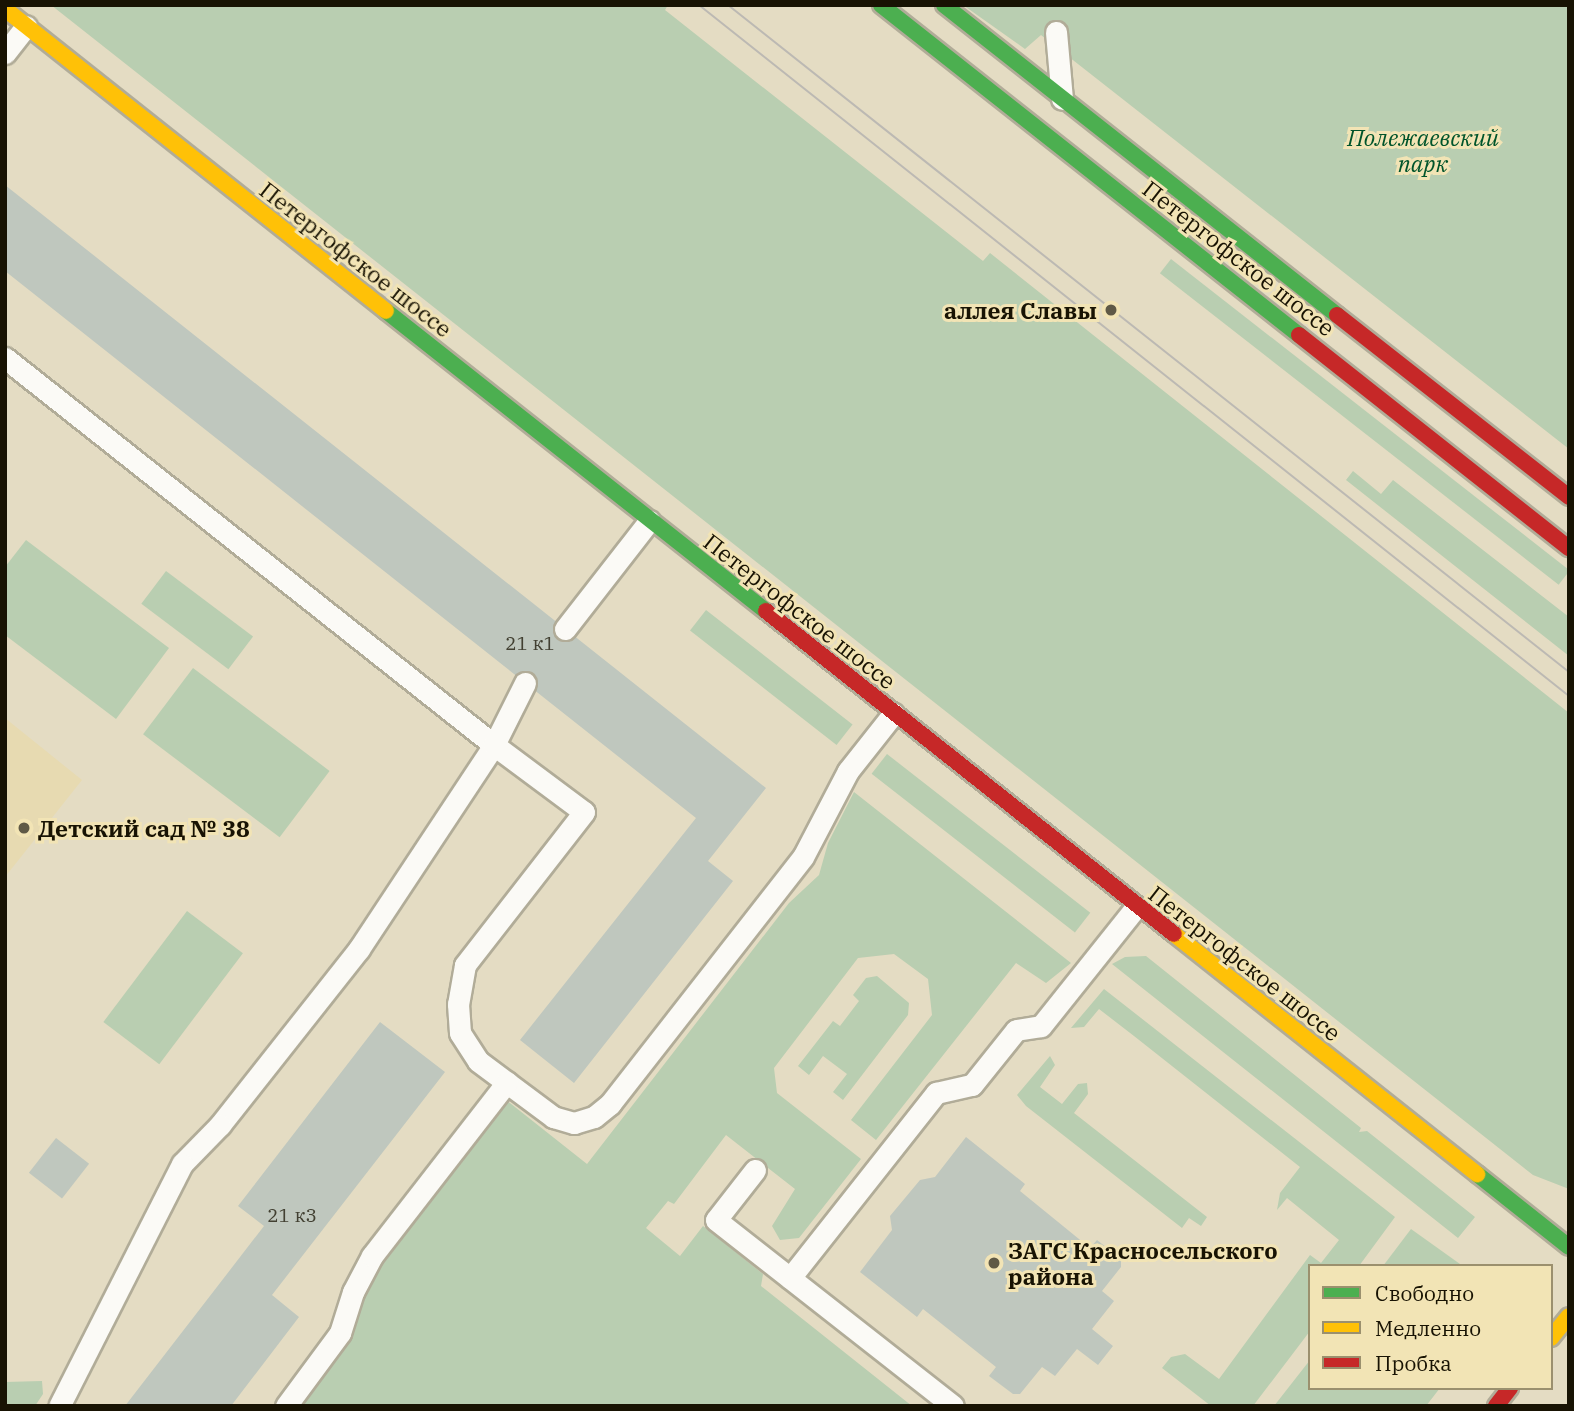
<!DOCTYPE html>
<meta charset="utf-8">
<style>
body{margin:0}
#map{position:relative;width:1574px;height:1411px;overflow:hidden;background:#e4dcc3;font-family:"IBM Plex Serif",serif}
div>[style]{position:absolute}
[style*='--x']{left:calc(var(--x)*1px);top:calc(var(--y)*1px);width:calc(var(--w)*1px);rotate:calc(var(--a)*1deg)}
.built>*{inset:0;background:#e7dab1}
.green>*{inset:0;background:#b9ceb1;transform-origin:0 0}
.building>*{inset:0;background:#bfc7be;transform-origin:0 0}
.roads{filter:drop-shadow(2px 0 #b1ac98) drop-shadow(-2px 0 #b1ac98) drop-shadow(0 2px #b1ac98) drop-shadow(0 -2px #b1ac98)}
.lane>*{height:21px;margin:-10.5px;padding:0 10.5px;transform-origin:10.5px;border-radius:10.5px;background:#fbfaf6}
.fast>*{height:16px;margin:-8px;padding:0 8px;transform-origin:8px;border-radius:8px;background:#4caf50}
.slow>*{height:16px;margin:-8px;padding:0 8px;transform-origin:8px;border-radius:8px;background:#ffc107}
.jam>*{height:16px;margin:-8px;padding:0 8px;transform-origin:8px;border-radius:8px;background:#c62828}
.tram>*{height:2px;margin:-1px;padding:0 1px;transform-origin:1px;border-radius:1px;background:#bcb9b3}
.dots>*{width:19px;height:19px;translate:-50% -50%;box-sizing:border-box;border:4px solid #f2e4b5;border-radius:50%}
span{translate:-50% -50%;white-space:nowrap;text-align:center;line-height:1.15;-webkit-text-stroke:6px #f2e4b5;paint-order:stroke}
.number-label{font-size:19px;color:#424032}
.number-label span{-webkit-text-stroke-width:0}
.park-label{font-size:23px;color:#00542b;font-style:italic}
.street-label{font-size:23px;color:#181303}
.poi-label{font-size:23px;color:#181303;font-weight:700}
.right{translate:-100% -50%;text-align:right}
.left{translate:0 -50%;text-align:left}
.frame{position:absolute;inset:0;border:7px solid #181303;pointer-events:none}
.legend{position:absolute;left:1308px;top:1264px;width:245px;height:126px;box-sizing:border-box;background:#f2e4b5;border:2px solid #9b906e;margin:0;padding:9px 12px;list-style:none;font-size:21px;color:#181303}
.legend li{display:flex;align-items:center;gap:14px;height:35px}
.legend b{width:35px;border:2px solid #9b906e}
</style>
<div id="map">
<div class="built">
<i style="clip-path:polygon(5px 718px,82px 780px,5px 877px)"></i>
</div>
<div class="green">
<i style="clip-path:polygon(51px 5px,668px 5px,665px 10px,983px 261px,990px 253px,1569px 713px,1569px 1189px,1533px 1175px)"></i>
<i style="clip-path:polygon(963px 5px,1569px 5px,1569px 449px,1041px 35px,1025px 49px)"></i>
<i style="left:1171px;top:259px;width:506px;height:18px;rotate:38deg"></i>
<i style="clip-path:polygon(1353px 471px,1381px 494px,1393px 480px,1569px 617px,1569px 656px,1346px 480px)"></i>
<i style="clip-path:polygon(26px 540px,169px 648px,116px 719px,5px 635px,5px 567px)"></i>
<i style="left:166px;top:571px;width:109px;height:41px;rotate:37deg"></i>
<i style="left:706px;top:610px;width:186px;height:26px;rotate:38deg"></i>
<i style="left:193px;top:668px;width:171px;height:83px;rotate:37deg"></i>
<i style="left:887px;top:754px;width:258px;height:25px;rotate:38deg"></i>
<i style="clip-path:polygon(854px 792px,1071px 963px,1046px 983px,1016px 963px,876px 1140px,851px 1120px,932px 1015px,928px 979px,894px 954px,858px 958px,774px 1068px,777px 1093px,861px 1159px,799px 1238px,780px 1240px,772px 1226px,795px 1189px,726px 1135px,674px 1204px,668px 1201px,646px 1228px,680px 1256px,703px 1226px,763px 1274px,761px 1286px,912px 1406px,300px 1406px,351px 1340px,360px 1301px,374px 1275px,423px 1204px,506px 1100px,587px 1164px,789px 903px,819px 875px,828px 843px)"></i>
<i style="left:187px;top:911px;width:70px;height:139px;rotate:37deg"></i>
<i style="clip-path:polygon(1146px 956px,1361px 1128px,1359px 1132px,1367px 1131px,1475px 1217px,1458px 1238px,1112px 964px,1125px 957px)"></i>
<i style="clip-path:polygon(877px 976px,909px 1003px,908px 1015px,843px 1100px,833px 1092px,847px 1074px,823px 1056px,809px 1075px,798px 1066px,833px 1021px,840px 1026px,859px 1001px,853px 995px,866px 978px)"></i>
<i style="clip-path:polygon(1104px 989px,1395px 1217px,1359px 1266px,1310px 1266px,1310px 1331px,1253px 1406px,1211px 1406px,1162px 1368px,1171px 1357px,1185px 1354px,1219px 1379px,1310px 1255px,1321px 1263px,1339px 1240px,1287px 1198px,1277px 1210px,1280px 1193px,1300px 1167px,1134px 1036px,1099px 1009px,1084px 1027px,1071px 1028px)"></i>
<i style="clip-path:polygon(1050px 1056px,1055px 1065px,1040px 1087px,1062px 1104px,1078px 1084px,1087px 1083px,1088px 1094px,1074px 1113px,1207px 1217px,1201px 1226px,1189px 1218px,1182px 1228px,1026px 1106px,1017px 1095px)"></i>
<i style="clip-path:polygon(1411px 1229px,1460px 1264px,1462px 1266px,1383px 1266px)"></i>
<i style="clip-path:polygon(1310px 1360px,1310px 1388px,1440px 1388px,1426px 1406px,1274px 1406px)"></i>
<i style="clip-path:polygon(42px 1381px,43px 1394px,35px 1406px,5px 1406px,5px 1382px)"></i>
</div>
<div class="building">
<i style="clip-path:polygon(5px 185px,766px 788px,708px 861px,733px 881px,574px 1083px,520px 1040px,696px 818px,5px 271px)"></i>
<i style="clip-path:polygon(380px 1022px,445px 1072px,272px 1295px,299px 1317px,231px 1406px,125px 1406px,264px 1226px,238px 1206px)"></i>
<i style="clip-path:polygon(966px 1137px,1025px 1184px,1020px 1191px,1090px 1248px,1097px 1240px,1121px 1259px,1121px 1267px,1102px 1291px,1114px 1301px,1092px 1329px,1113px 1346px,1098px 1365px,1077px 1349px,1055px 1376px,1042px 1367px,1020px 1394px,1013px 1394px,989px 1376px,996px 1367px,923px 1309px,917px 1317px,860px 1272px,892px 1230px,890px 1216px,920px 1180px,935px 1177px)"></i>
<i style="left:56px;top:1138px;width:42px;height:44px;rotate:38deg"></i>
</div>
<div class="roads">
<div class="lane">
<i style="--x:1056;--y:32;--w:67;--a:84.9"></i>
<i style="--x:5;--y:53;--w:34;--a:-52"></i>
<i style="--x:5;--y:358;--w:624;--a:38.36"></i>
<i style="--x:494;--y:745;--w:245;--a:123.5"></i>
<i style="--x:359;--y:949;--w:224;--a:128.3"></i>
<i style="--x:220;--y:1125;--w:54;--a:134.3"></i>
<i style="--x:182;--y:1164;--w:271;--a:116.9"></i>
<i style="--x:565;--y:629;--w:137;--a:-52.1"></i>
<i style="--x:525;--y:683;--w:69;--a:116.6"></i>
<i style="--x:494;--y:745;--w:112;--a:36.7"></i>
<i style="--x:584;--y:812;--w:194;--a:127.9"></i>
<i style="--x:465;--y:965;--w:40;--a:100"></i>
<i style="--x:458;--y:1004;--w:29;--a:86"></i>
<i style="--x:460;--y:1033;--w:33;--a:57"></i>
<i style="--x:478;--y:1061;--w:94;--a:36.7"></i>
<i style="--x:553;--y:1117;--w:22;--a:16"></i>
<i style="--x:574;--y:1123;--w:21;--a:-17"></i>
<i style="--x:594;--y:1117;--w:21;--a:-39"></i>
<i style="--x:610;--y:1104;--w:313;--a:-52"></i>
<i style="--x:803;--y:857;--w:97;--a:-62.4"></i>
<i style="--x:848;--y:771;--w:73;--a:-51.7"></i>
<i style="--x:755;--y:1170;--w:63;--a:128"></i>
<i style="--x:716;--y:1220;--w:301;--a:38.1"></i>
<i style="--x:790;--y:1278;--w:236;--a:-51.7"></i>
<i style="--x:936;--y:1093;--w:37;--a:-13"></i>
<i style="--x:972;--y:1085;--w:70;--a:-51.3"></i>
<i style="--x:1016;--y:1030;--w:25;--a:-9"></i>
<i style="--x:1041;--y:1026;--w:152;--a:-51.4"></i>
<i style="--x:286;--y:1406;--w:91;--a:-53.5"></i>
<i style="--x:340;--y:1333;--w:43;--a:-72.4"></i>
<i style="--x:353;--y:1292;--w:41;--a:-62.2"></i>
<i style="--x:372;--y:1256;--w:220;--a:-52.2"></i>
</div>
<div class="fast">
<i style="--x:881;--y:5;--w:533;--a:38.29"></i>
<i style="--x:944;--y:5;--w:501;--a:38.27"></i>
<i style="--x:386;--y:311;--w:484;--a:38.3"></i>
<i style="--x:1477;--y:1174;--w:117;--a:38.4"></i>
</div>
<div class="slow">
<i style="--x:5;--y:9;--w:486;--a:38.4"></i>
<i style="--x:1174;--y:934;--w:387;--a:38.4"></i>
<i style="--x:1551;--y:1338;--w:28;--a:-51"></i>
</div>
<div class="jam">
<i style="--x:1337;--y:315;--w:295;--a:38.1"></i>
<i style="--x:1299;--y:335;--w:344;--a:38.3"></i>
<i style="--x:766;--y:611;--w:520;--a:38.37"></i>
<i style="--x:1496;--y:1406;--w:23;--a:-52"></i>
</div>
</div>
<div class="tram">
<i style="--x:699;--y:5;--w:1111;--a:38.46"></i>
<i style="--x:728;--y:5;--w:1073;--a:38.42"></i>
</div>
<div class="dots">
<i style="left:1111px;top:310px;background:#5f5946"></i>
<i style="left:24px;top:828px;background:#5f5946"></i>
<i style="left:994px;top:1263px;background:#5f5946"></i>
</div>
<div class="number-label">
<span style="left:530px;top:644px">21 к1</span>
<span style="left:292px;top:1216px">21 к3</span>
</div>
<div class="park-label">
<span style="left:1423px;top:150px">Полежаевский<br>парк</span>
</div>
<div class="street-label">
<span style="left:1239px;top:258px;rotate:38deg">Петергофское шоссе</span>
<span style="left:356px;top:259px;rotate:38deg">Петергофское шоссе</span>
<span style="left:800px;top:611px;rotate:38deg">Петергофское шоссе</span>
<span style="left:1245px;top:963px;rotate:38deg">Петергофское шоссе</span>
</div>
<div class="poi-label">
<span class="right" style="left:1097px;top:310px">аллея Славы</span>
<span class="left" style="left:38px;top:828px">Детский сад № 38</span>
<span class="left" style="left:1008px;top:1263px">ЗАГС Красносельского<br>района</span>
</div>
<div class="frame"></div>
<ul class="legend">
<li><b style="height:9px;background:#4caf50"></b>Свободно</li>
<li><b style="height:9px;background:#ffc107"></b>Медленно</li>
<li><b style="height:9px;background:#c62828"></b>Пробка</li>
</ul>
</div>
